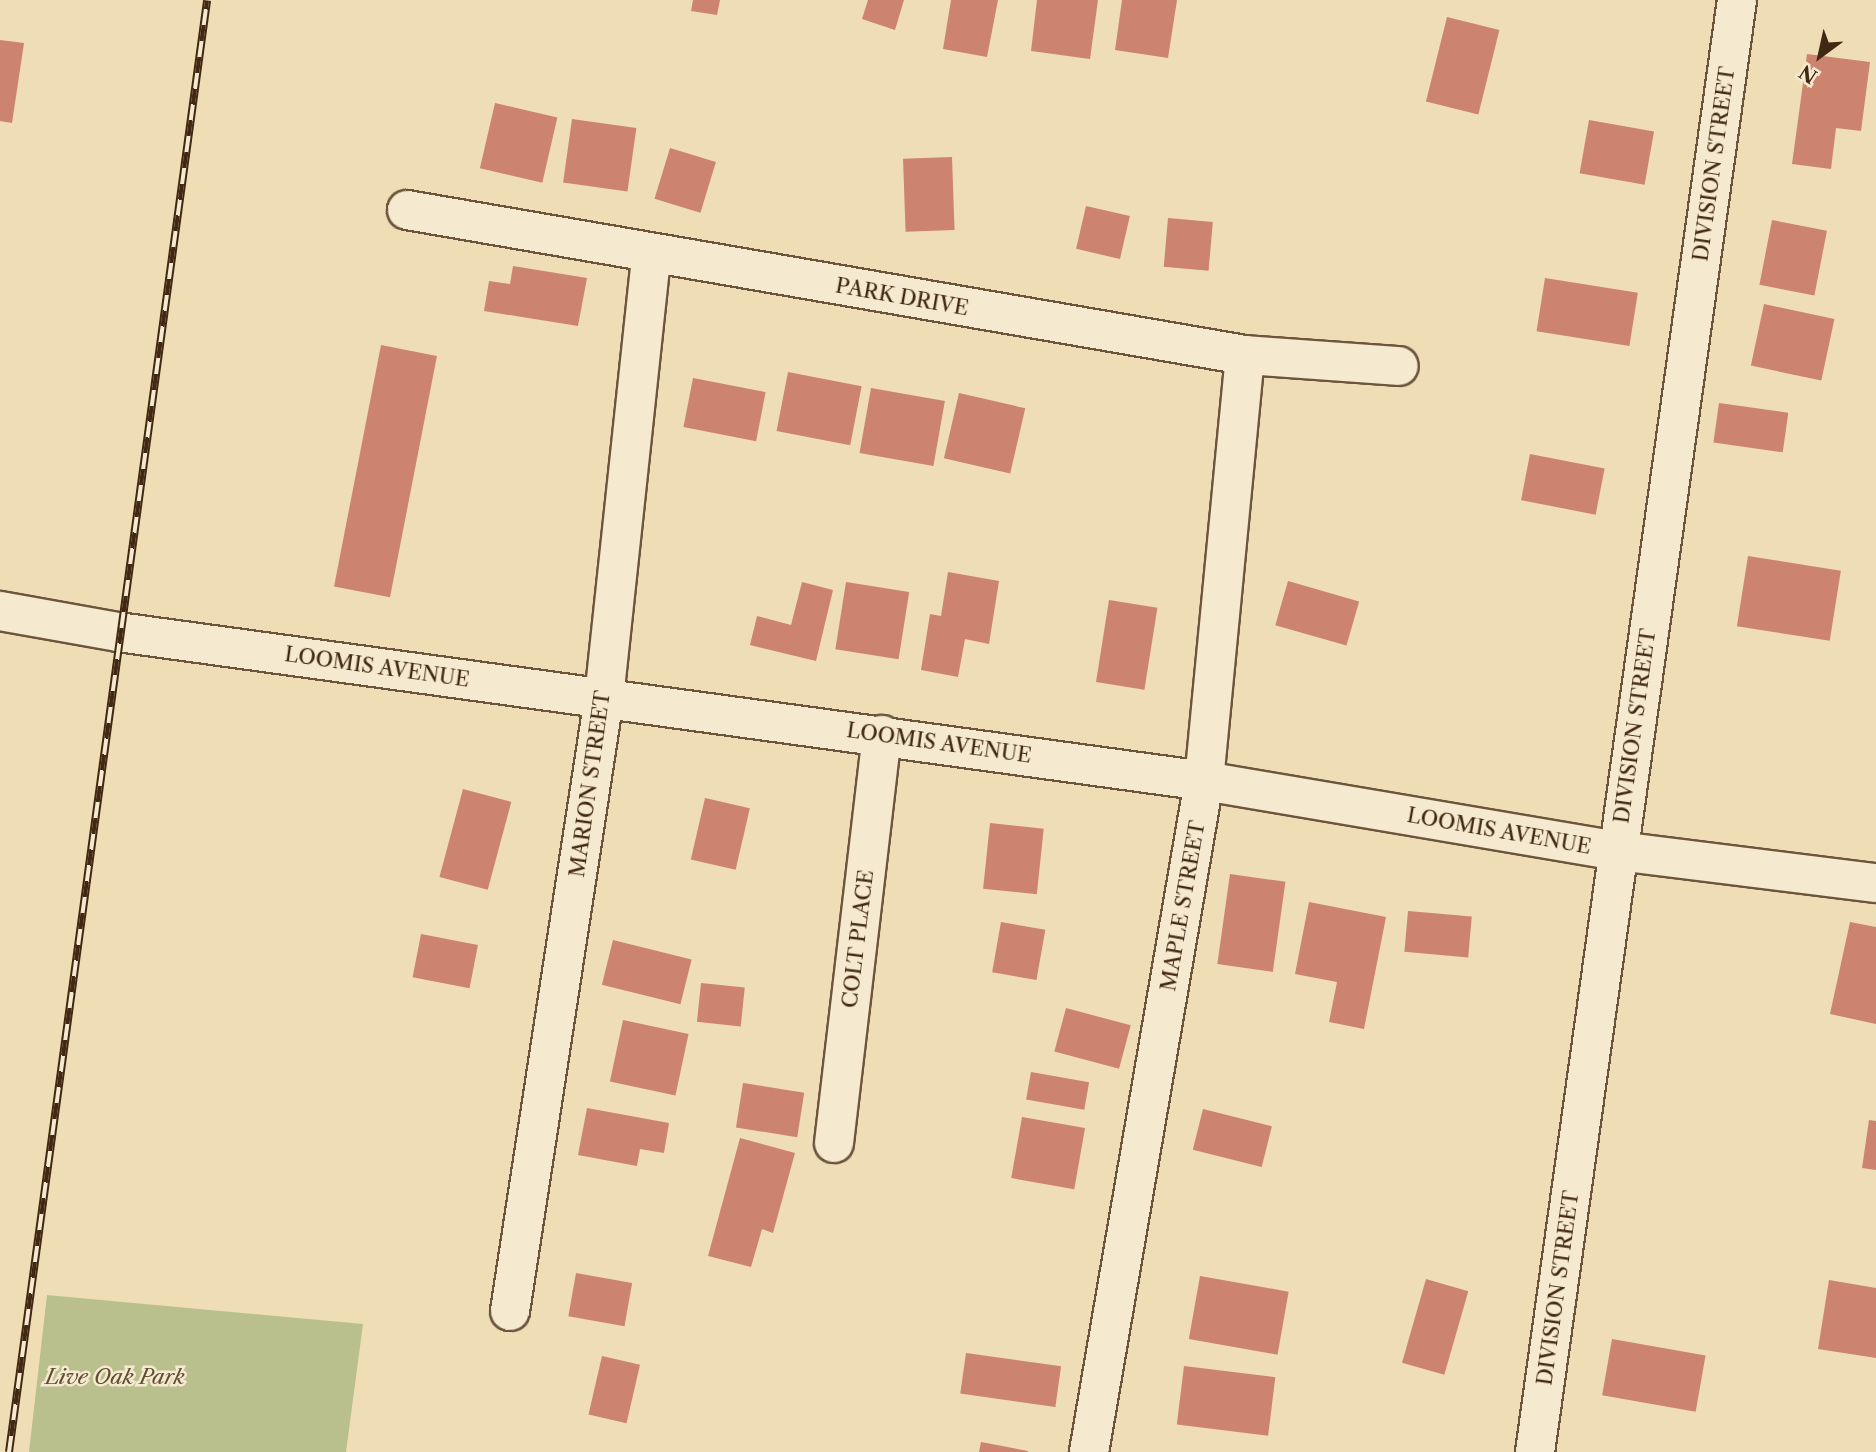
<!DOCTYPE html>
<style>
body{margin:0}
#map{position:relative;width:1876px;height:1452px;overflow:hidden;background:#efddb6;font-family:"Libre Caslon Text",serif}
div>[style]{position:absolute}
[style*='--x']{left:calc(var(--x)*1px);top:calc(var(--y)*1px);width:calc(var(--w)*1px);rotate:calc(var(--a)*1deg)}
.green>*{inset:0;background:#bac08d}
.building>*{inset:0;background:#cc846e;transform-origin:0 0}
.roads{filter:drop-shadow(2px 0 #6c553c) drop-shadow(-2px 0 #6c553c) drop-shadow(0 2px #6c553c) drop-shadow(0 -2px #6c553c)}
.street>*{height:38px;margin:-19px;padding:0 19px;transform-origin:19px;border-radius:19px;background:#f5e9d0}
.rail>*{height:8px;margin-top:-4px;transform-origin:0;background:repeating-linear-gradient(90deg,#f5e9d0 0 16px,#412813 0 32px);box-sizing:border-box;border-block:2px solid #412813}
span{translate:-50% -50%;white-space:nowrap;text-align:center;line-height:1.15;-webkit-text-stroke:5px #f5e9d0;paint-order:stroke}
.street-label{font-size:21px;color:#412813}
.park-label{font-size:21px;color:#5f4e32;font-style:italic}
.north{position:absolute;left:1785px;top:21px;width:70px;height:70px;-webkit-text-stroke:5px #f5e9d0;paint-order:stroke;rotate:213deg;font-size:19px;font-weight:700;line-height:28px;text-align:center;color:#412813}
.north::after{content:'';display:block;margin:auto;width:24px;height:32px;background:#412813;clip-path:polygon(50% 0,100% 100%,50% 72%,0 100%)}
</style>
<div id="map">
<div class="green">
<i style="clip-path:polygon(47px 1295px,363px 1324px,346px 1452px,29px 1452px)"></i>
</div>
<div class="building">
<i style="clip-path:polygon(693px 0,720px 0,717px 15px,691px 11px)"></i>
<i style="clip-path:polygon(868px 0,904px 0,895px 30px,862px 19px)"></i>
<i style="clip-path:polygon(951px 0,998px 0,987px 57px,943px 49px)"></i>
<i style="clip-path:polygon(1037px 0,1098px 0,1090px 59px,1031px 51px)"></i>
<i style="clip-path:polygon(1122px 0,1177px 0,1168px 58px,1115px 50px)"></i>
<i style="left:1447px;top:17px;width:54px;height:87px;rotate:14deg"></i>
<i style="clip-path:polygon(0 40px,24px 43px,12px 123px,0 121px)"></i>
<i style="clip-path:polygon(1807px 54px,1870px 62px,1861px 131px,1836px 128px,1831px 169px,1792px 164px)"></i>
<i style="left:495px;top:103px;width:64px;height:67px;rotate:13deg"></i>
<i style="left:572px;top:119px;width:65px;height:64px;rotate:8deg"></i>
<i style="left:1589px;top:120px;width:66px;height:54px;rotate:10deg"></i>
<i style="left:670px;top:148px;width:48px;height:53px;rotate:17deg"></i>
<i style="left:952px;top:157px;width:73px;height:49px;rotate:88deg"></i>
<i style="left:1086px;top:206px;width:45px;height:44px;rotate:13deg"></i>
<i style="left:1168px;top:218px;width:45px;height:49px;rotate:5deg"></i>
<i style="left:1772px;top:220px;width:56px;height:66px;rotate:11deg"></i>
<i style="clip-path:polygon(513px 266px,587px 278px,578px 326px,484px 311px,489px 281px,510px 284px)"></i>
<i style="left:1545px;top:278px;width:94px;height:54px;rotate:9deg"></i>
<i style="left:1764px;top:304px;width:72px;height:63px;rotate:12deg"></i>
<i style="left:381px;top:345px;width:57px;height:246px;rotate:11deg"></i>
<i style="left:788px;top:372px;width:75px;height:60px;rotate:11deg"></i>
<i style="left:693px;top:378px;width:74px;height:50px;rotate:11deg"></i>
<i style="left:871px;top:388px;width:75px;height:66px;rotate:10deg"></i>
<i style="left:959px;top:393px;width:68px;height:67px;rotate:13deg"></i>
<i style="left:1719px;top:403px;width:70px;height:40px;rotate:8deg"></i>
<i style="left:1530px;top:454px;width:76px;height:47px;rotate:11deg"></i>
<i style="left:1748px;top:556px;width:94px;height:71px;rotate:9deg"></i>
<i style="clip-path:polygon(948px 572px,999px 581px,989px 644px,965px 639px,958px 677px,921px 670px,930px 614px,941px 616px)"></i>
<i style="left:1288px;top:581px;width:74px;height:46px;rotate:16deg"></i>
<i style="clip-path:polygon(802px 582px,833px 590px,816px 661px,750px 645px,757px 616px,791px 625px)"></i>
<i style="left:846px;top:582px;width:64px;height:68px;rotate:9deg"></i>
<i style="left:1109px;top:600px;width:49px;height:83px;rotate:9deg"></i>
<i style="left:463px;top:789px;width:50px;height:91px;rotate:15deg"></i>
<i style="left:705px;top:798px;width:46px;height:63px;rotate:13deg"></i>
<i style="left:990px;top:823px;width:54px;height:66px;rotate:6deg"></i>
<i style="left:1230px;top:874px;width:56px;height:91px;rotate:8deg"></i>
<i style="clip-path:polygon(1309px 902px,1386px 917px,1364px 1029px,1329px 1022px,1337px 982px,1295px 974px)"></i>
<i style="left:1408px;top:911px;width:64px;height:41px;rotate:5deg"></i>
<i style="left:1001px;top:922px;width:45px;height:51px;rotate:10deg"></i>
<i style="clip-path:polygon(1850px 922px,1876px 927px,1876px 1024px,1830px 1014px)"></i>
<i style="left:421px;top:934px;width:58px;height:44px;rotate:11deg"></i>
<i style="left:613px;top:940px;width:81px;height:46px;rotate:14deg"></i>
<i style="left:701px;top:983px;width:44px;height:39px;rotate:6deg"></i>
<i style="left:1066px;top:1008px;width:67px;height:45px;rotate:15deg"></i>
<i style="left:623px;top:1020px;width:67px;height:63px;rotate:12deg"></i>
<i style="left:1031px;top:1072px;width:59px;height:28px;rotate:10deg"></i>
<i style="left:743px;top:1083px;width:62px;height:45px;rotate:9deg"></i>
<i style="clip-path:polygon(587px 1108px,669px 1123px,664px 1153px,640px 1149px,637px 1166px,578px 1155px)"></i>
<i style="left:1203px;top:1109px;width:71px;height:42px;rotate:14deg"></i>
<i style="left:1022px;top:1117px;width:64px;height:62px;rotate:10deg"></i>
<i style="clip-path:polygon(1869px 1120px,1876px 1121px,1876px 1170px,1862px 1168px)"></i>
<i style="clip-path:polygon(740px 1138px,795px 1153px,773px 1233px,762px 1229px,751px 1267px,708px 1256px)"></i>
<i style="left:576px;top:1273px;width:57px;height:44px;rotate:10deg"></i>
<i style="left:1200px;top:1276px;width:90px;height:64px;rotate:10deg"></i>
<i style="left:1426px;top:1279px;width:44px;height:87px;rotate:16deg"></i>
<i style="clip-path:polygon(1829px 1280px,1876px 1288px,1876px 1358px,1818px 1349px)"></i>
<i style="left:1612px;top:1339px;width:95px;height:57px;rotate:10deg"></i>
<i style="left:966px;top:1353px;width:96px;height:41px;rotate:8deg"></i>
<i style="left:602px;top:1356px;width:39px;height:60px;rotate:13deg"></i>
<i style="left:1184px;top:1366px;width:92px;height:59px;rotate:7deg"></i>
<i style="clip-path:polygon(981px 1442px,1028px 1451px,1028px 1452px,979px 1452px)"></i>
</div>
<div class="roads">
<div class="street">
<i style="--x:407;--y:210;--w:850;--a:9.82"></i>
<i style="--x:1245;--y:355;--w:154;--a:4.1"></i>
<i style="--x:0;--y:611;--w:120;--a:10.1"></i>
<i style="--x:118;--y:632;--w:1096;--a:7.81"></i>
<i style="--x:1204;--y:781;--w:420;--a:9.6"></i>
<i style="--x:1618;--y:851;--w:260;--a:7.1"></i>
<i style="--x:834;--y:1143;--w:411;--a:-83.3"></i>
<i style="--x:510;--y:1311;--w:620;--a:-81.28"></i>
<i style="--x:604;--y:698;--w:445;--a:-83.9"></i>
<i style="--x:1089;--y:1452;--w:681;--a:-80.27"></i>
<i style="--x:1204;--y:781;--w:428;--a:-84.5"></i>
<i style="--x:1535;--y:1452;--w:1466;--a:-82.08"></i>
</div>
</div>
<div class="rail">
<i style="--x:9;--y:1452;--w:1465;--a:-82.23"></i>
</div>
<div class="street-label">
<span style="left:1714px;top:164px;rotate:-82deg">DIVISION STREET</span>
<span style="left:902px;top:297px;rotate:10deg">PARK DRIVE</span>
<span style="left:377px;top:667px;rotate:8deg">LOOMIS AVENUE</span>
<span style="left:1635px;top:726px;rotate:-82deg">DIVISION STREET</span>
<span style="left:939px;top:743px;rotate:8deg">LOOMIS AVENUE</span>
<span style="left:590px;top:784px;rotate:-82deg">MARION STREET</span>
<span style="left:1499px;top:831px;rotate:10deg">LOOMIS AVENUE</span>
<span style="left:1183px;top:906px;rotate:-80deg">MAPLE STREET</span>
<span style="left:858px;top:939px;rotate:-83deg">COLT PLACE</span>
<span style="left:1558px;top:1288px;rotate:-82deg">DIVISION STREET</span>
</div>
<div class="park-label">
<span style="left:115px;top:1377px">Live Oak Park</span>
</div>
<div class="north">N</div>
</div>
